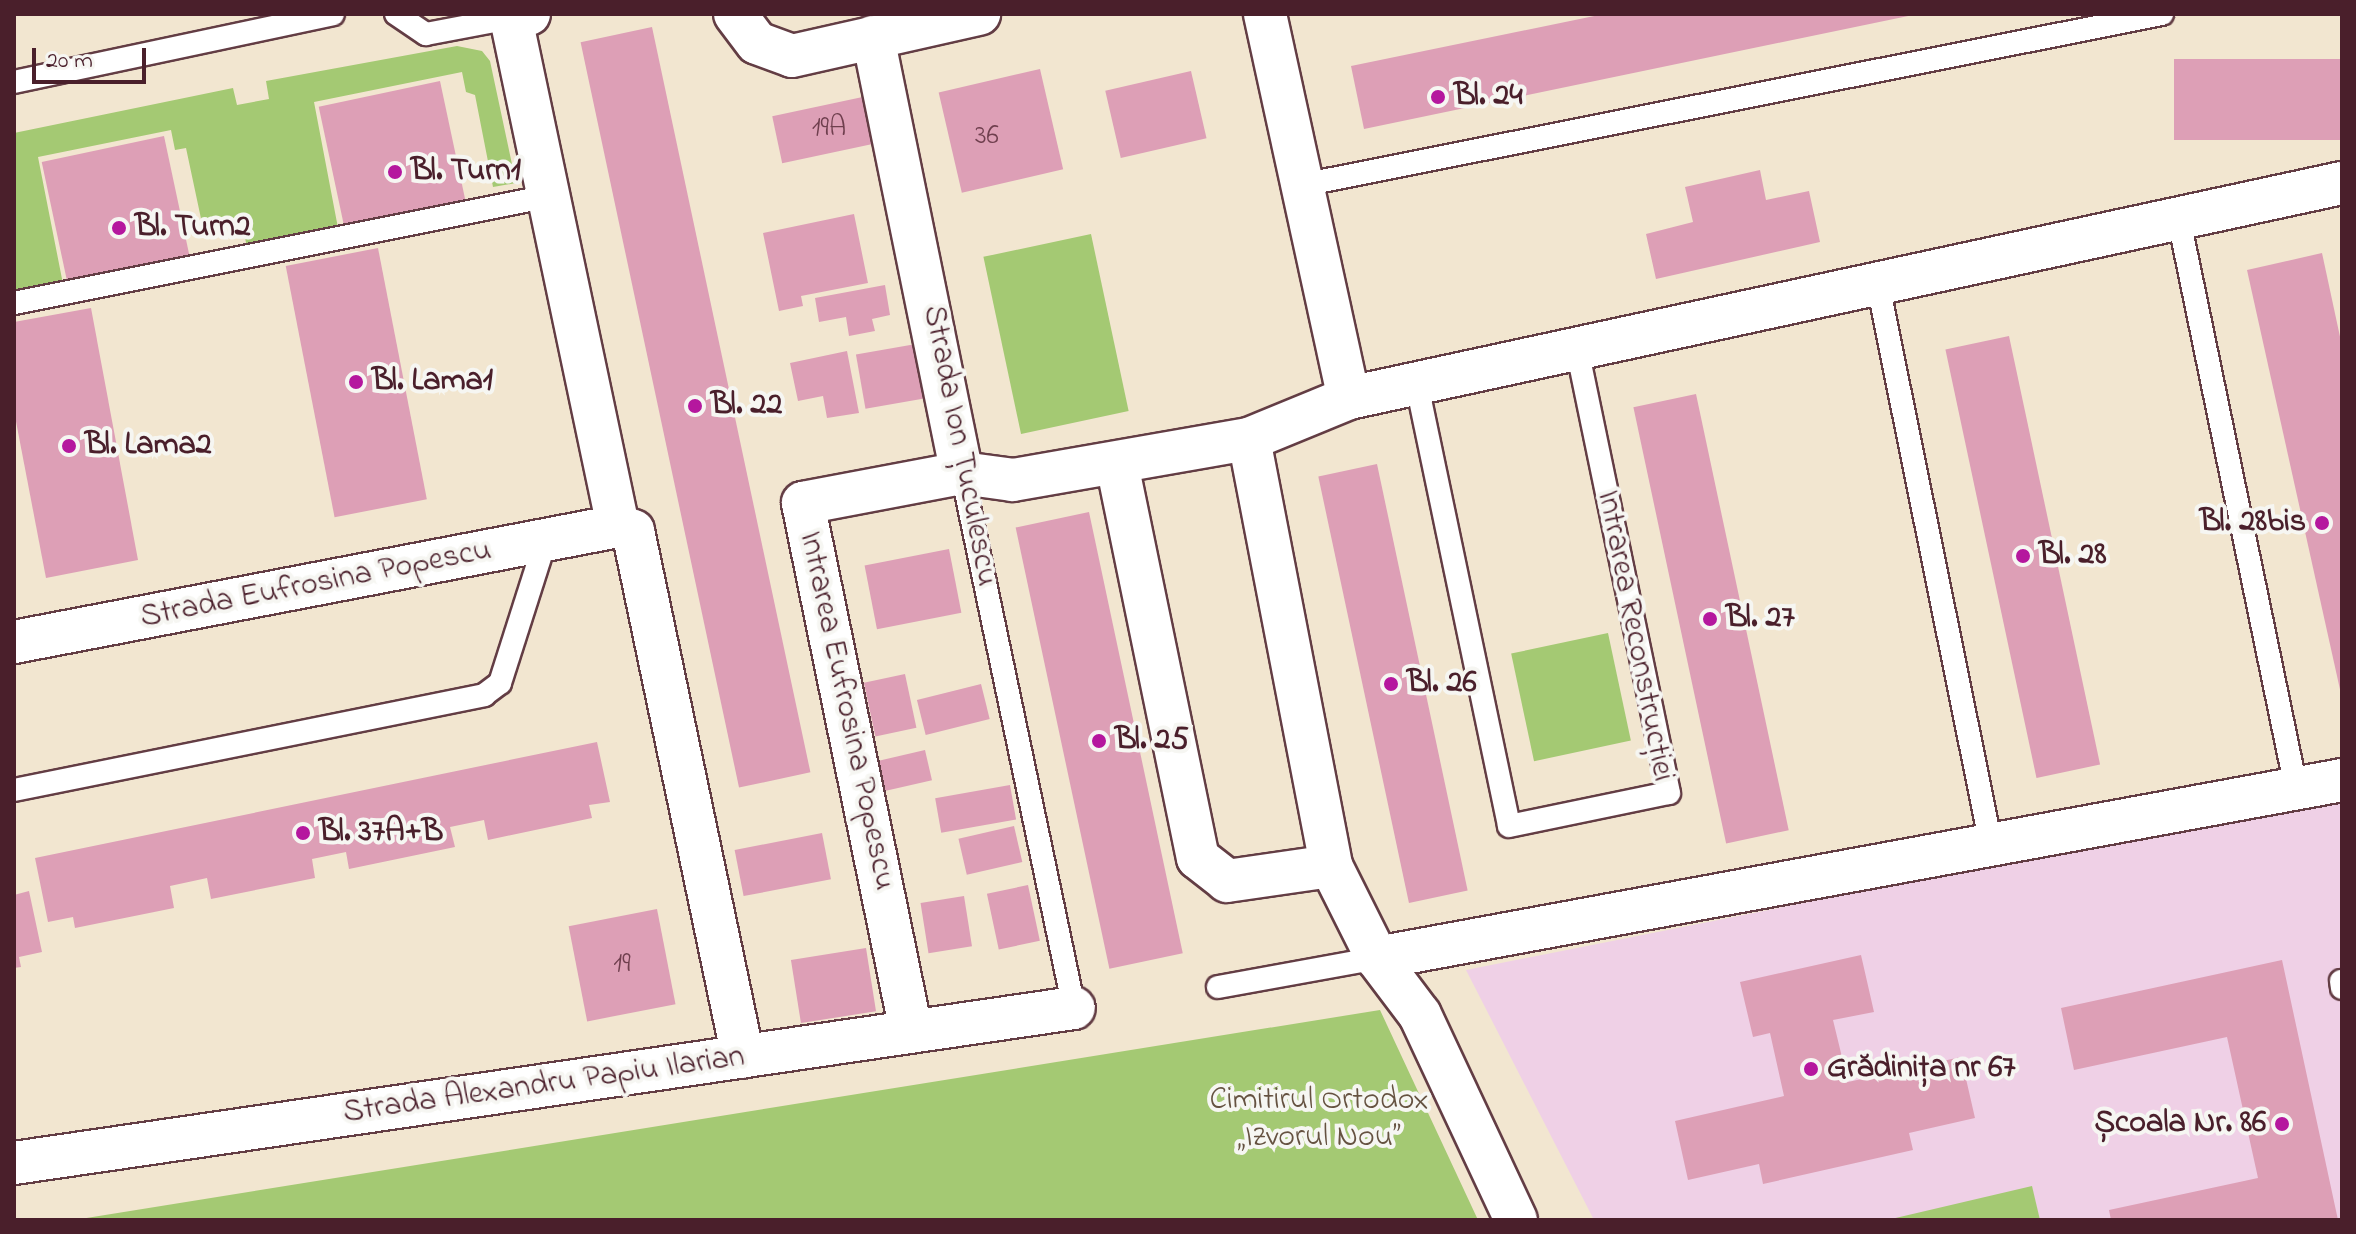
<!DOCTYPE html>
<meta charset="utf-8">
<style>
body{margin:0}
#map{position:relative;width:2356px;height:1234px;overflow:hidden;background:#f2e6d0;font-family:"Indie Flower",sans-serif}
div>[style]{position:absolute}
[style*='--x']{left:calc(var(--x)*1px);top:calc(var(--y)*1px);width:calc(var(--w)*1px);rotate:calc(var(--a)*1deg)}
.built>*{inset:0;background:#efd0e6}
.green>*{inset:0;background:#a4c973;transform-origin:0 0}
.building>*{inset:0;background:#dd9fb6;transform-origin:0 0}
.roads{filter:drop-shadow(2px 0 #633d44) drop-shadow(-2px 0 #633d44) drop-shadow(0 2px #633d44) drop-shadow(0 -2px #633d44)}
.service>*{height:22px;margin:-11px;padding:0 11px;transform-origin:11px;border-radius:11px;background:#fff}
.minor>*{height:42px;margin:-21px;padding:0 21px;transform-origin:21px;border-radius:21px;background:#fff}
.dots>*{width:22px;height:22px;translate:-50% -50%;box-sizing:border-box;border:4px solid #f6f6f2;border-radius:50%}
span{translate:-50% -50%;white-space:nowrap;text-align:center;line-height:1.15;-webkit-text-stroke:8px #f6f6f2;paint-order:stroke}
.number-label{font-size:28px;color:#6f3f4e}
.number-label span{-webkit-text-stroke-width:0}
.poi-label{font-size:32px;color:#4a1f2b;font-weight:700}
.left{translate:0 -50%;text-align:left}
.right{translate:-100% -50%;text-align:right}
.street-label{font-size:32px;color:#4a1f2b}
.park-label{font-size:32px;color:#655241}
.frame{position:absolute;inset:0;border:16px solid #4a1f2b;pointer-events:none}
.scale{position:absolute;left:32px;top:48px;width:114px;height:36px;box-sizing:border-box;border:4px solid #4a1f2b;border-top:0;padding-left:10px;font-size:24px;line-height:28px;white-space:nowrap;color:#4a1f2b;-webkit-text-stroke:6px #f6f6f2;paint-order:stroke}
</style>
<div id="map">
<div class="built">
<i style="clip-path:polygon(2342px 796px,2342px 1220px,1594px 1220px,1466px 970px)"></i>
</div>
<div class="green">
<i style="clip-path:polygon(457px 46px,482px 51px,490px 61px,516px 183px,493px 187px,475px 95px,466px 92px,462px 72px,314px 102px,338px 228px,247px 247px,241px 220px,203px 228px,186px 148px,175px 150px,171px 130px,38px 157px,63px 284px,14px 294px,14px 133px,233px 88px,237px 105px,269px 99px,266px 81px)"></i>
<i style="left:1091px;top:234px;width:181px;height:110px;rotate:78deg"></i>
<i style="left:1608px;top:633px;width:110px;height:99px;rotate:78deg"></i>
<i style="clip-path:polygon(1380px 1010px,1478px 1220px,74px 1220px)"></i>
<i style="clip-path:polygon(2032px 1186px,2040px 1220px,1887px 1220px)"></i>
</div>
<div class="building">
<i style="clip-path:polygon(1604px 14px,1913px 14px,1913px 15px,1364px 129px,1351px 66px)"></i>
<i style="left:652px;top:27px;width:762px;height:73px;rotate:78deg"></i>
<i style="left:2342px;top:59px;width:81px;height:168px;rotate:90deg"></i>
<i style="left:1040px;top:69px;width:103px;height:104px;rotate:77deg"></i>
<i style="left:1191px;top:71px;width:69px;height:88px;rotate:77deg"></i>
<i style="left:440px;top:81px;width:125px;height:124px;rotate:78deg"></i>
<i style="left:872px;top:95px;width:48px;height:102px;rotate:78deg"></i>
<i style="left:164px;top:136px;width:125px;height:125px;rotate:78deg"></i>
<i style="clip-path:polygon(1760px 170px,1766px 200px,1809px 191px,1820px 242px,1656px 279px,1646px 234px,1693px 222px,1685px 187px)"></i>
<i style="clip-path:polygon(854px 214px,868px 283px,801px 296px,803px 306px,779px 311px,763px 233px)"></i>
<i style="left:378px;top:248px;width:256px;height:94px;rotate:79deg"></i>
<i style="clip-path:polygon(2322px 253px,2342px 346px,2341px 694px,2247px 270px)"></i>
<i style="clip-path:polygon(885px 285px,890px 315px,872px 319px,875px 331px,849px 336px,846px 317px,819px 322px,815px 298px)"></i>
<i style="clip-path:polygon(91px 308px,138px 560px,46px 578px,14px 411px,14px 322px)"></i>
<i style="left:2009px;top:336px;width:438px;height:65px;rotate:78deg"></i>
<i style="left:916px;top:344px;width:55px;height:61px;rotate:80deg"></i>
<i style="clip-path:polygon(847px 351px,859px 413px,827px 418px,823px 396px,798px 401px,790px 363px)"></i>
<i style="left:1696px;top:394px;width:446px;height:64px;rotate:78deg"></i>
<i style="left:1377px;top:464px;width:436px;height:60px;rotate:78deg"></i>
<i style="left:1089px;top:512px;width:451px;height:75px;rotate:78deg"></i>
<i style="left:949px;top:549px;width:65px;height:86px;rotate:79deg"></i>
<i style="left:905px;top:674px;width:55px;height:42px;rotate:78deg"></i>
<i style="left:981px;top:684px;width:36px;height:66px;rotate:76deg"></i>
<i style="clip-path:polygon(597px 742px,610px 802px,589px 805px,592px 818px,488px 840px,484px 820px,450px 827px,455px 847px,349px 869px,346px 852px,312px 859px,315px 878px,211px 899px,207px 878px,170px 886px,174px 908px,75px 928px,73px 917px,48px 922px,35px 858px)"></i>
<i style="left:925px;top:750px;width:31px;height:54px;rotate:77deg"></i>
<i style="left:1010px;top:785px;width:35px;height:76px;rotate:80deg"></i>
<i style="left:1014px;top:826px;width:37px;height:57px;rotate:77deg"></i>
<i style="left:822px;top:833px;width:47px;height:89px;rotate:79deg"></i>
<i style="left:1028px;top:885px;width:57px;height:42px;rotate:78deg"></i>
<i style="clip-path:polygon(29px 891px,42px 952px,19px 957px,21px 967px,14px 968px,14px 895px)"></i>
<i style="left:964px;top:896px;width:51px;height:44px;rotate:81deg"></i>
<i style="left:657px;top:909px;width:97px;height:90px;rotate:79deg"></i>
<i style="left:866px;top:948px;width:64px;height:76px;rotate:81deg"></i>
<i style="clip-path:polygon(1861px 955px,1874px 1012px,1833px 1020px,1848px 1082px,1961px 1057px,1975px 1118px,1909px 1133px,1913px 1150px,1763px 1184px,1759px 1164px,1688px 1180px,1675px 1121px,1784px 1096px,1770px 1033px,1753px 1037px,1740px 982px)"></i>
<i style="clip-path:polygon(2282px 960px,2338px 1220px,2111px 1220px,2109px 1210px,2258px 1178px,2227px 1037px,2074px 1070px,2061px 1008px)"></i>
</div>
<div class="roads">
<div class="service">
<i style="--x:396;--y:14;--w:36;--a:34"></i>
<i style="--x:426;--y:34;--w:86;--a:-10.7"></i>
<i style="--x:14;--y:82;--w:326;--a:-12"></i>
<i style="--x:1302;--y:185;--w:877;--a:-11.25"></i>
<i style="--x:2179;--y:220;--w:580;--a:78.36"></i>
<i style="--x:1878;--y:285;--w:571;--a:78.59"></i>
<i style="--x:14;--y:303;--w:546;--a:-11.31"></i>
<i style="--x:1417;--y:385;--w:450;--a:78.2"></i>
<i style="--x:1509;--y:826;--w:163;--a:-11.7"></i>
<i style="--x:1669;--y:793;--w:452;--a:-101.7"></i>
<i style="--x:962;--y:473;--w:547;--a:78.18"></i>
<i style="--x:14;--y:790;--w:480;--a:-11.4"></i>
<i style="--x:484;--y:695;--w:20;--a:-37"></i>
<i style="--x:500;--y:683;--w:148;--a:-72.3"></i>
<i style="--x:2341;--y:981;--w:7;--a:82"></i>
<i style="--x:1218;--y:987;--w:162;--a:-10.3"></i>
</div>
<div class="minor">
<i style="--x:529;--y:14;--w:18;--a:167"></i>
<i style="--x:511;--y:18;--w:519;--a:78.11"></i>
<i style="--x:735;--y:14;--w:36;--a:53"></i>
<i style="--x:757;--y:43;--w:37;--a:20"></i>
<i style="--x:792;--y:56;--w:192;--a:-12.7"></i>
<i style="--x:1265;--y:14;--w:393;--a:77.7"></i>
<i style="--x:873;--y:37;--w:445;--a:78.5"></i>
<i style="--x:1249;--y:439;--w:435;--a:79.1"></i>
<i style="--x:1331;--y:866;--w:103;--a:63.4"></i>
<i style="--x:1377;--y:958;--w:71;--a:53"></i>
<i style="--x:1420;--y:1015;--w:226;--a:64.9"></i>
<i style="--x:1117;--y:464;--w:402;--a:78.4"></i>
<i style="--x:1198;--y:858;--w:37;--a:38"></i>
<i style="--x:1227;--y:881;--w:105;--a:-8.2"></i>
<i style="--x:618;--y:526;--w:16;--a:18"></i>
<i style="--x:633;--y:531;--w:537;--a:78.19"></i>
<i style="--x:14;--y:642;--w:615;--a:-10.87"></i>
<i style="--x:1377;--y:958;--w:981;--a:-10.45"></i>
<i style="--x:911;--y:1031;--w:539;--a:-101.56"></i>
<i style="--x:803;--y:503;--w:162;--a:-10.7"></i>
<i style="--x:962;--y:473;--w:51;--a:7.8"></i>
<i style="--x:1013;--y:480;--w:240;--a:-9.9"></i>
<i style="--x:1249;--y:439;--w:108;--a:-22.3"></i>
<i style="--x:1349;--y:398;--w:1016;--a:-12.22"></i>
<i style="--x:14;--y:1163;--w:1071;--a:-8.32"></i>
</div>
</div>
<div class="dots">
<i style="left:1438px;top:97px;background:#b5179e"></i>
<i style="left:395px;top:172px;background:#b5179e"></i>
<i style="left:119px;top:228px;background:#b5179e"></i>
<i style="left:356px;top:382px;background:#b5179e"></i>
<i style="left:695px;top:406px;background:#b5179e"></i>
<i style="left:69px;top:446px;background:#b5179e"></i>
<i style="left:2322px;top:523px;background:#b5179e"></i>
<i style="left:2023px;top:556px;background:#b5179e"></i>
<i style="left:1710px;top:619px;background:#b5179e"></i>
<i style="left:1391px;top:684px;background:#b5179e"></i>
<i style="left:1099px;top:741px;background:#b5179e"></i>
<i style="left:303px;top:833px;background:#b5179e"></i>
<i style="left:1811px;top:1069px;background:#b5179e"></i>
<i style="left:2282px;top:1124px;background:#b5179e"></i>
</div>
<div class="number-label">
<span style="left:829px;top:129px">19A</span>
<span style="left:987px;top:137px">36</span>
<span style="left:622px;top:965px">19</span>
</div>
<div class="poi-label">
<span class="left" style="left:1454px;top:97px">Bl. 24</span>
<span class="left" style="left:411px;top:172px">Bl. Turn1</span>
<span class="left" style="left:135px;top:228px">Bl. Turn2</span>
<span class="left" style="left:372px;top:382px">Bl. Lama1</span>
<span class="left" style="left:711px;top:406px">Bl. 22</span>
<span class="left" style="left:85px;top:446px">Bl. Lama2</span>
<span class="right" style="left:2306px;top:523px">Bl. 28bis</span>
<span class="left" style="left:2039px;top:556px">Bl. 28</span>
<span class="left" style="left:1726px;top:619px">Bl. 27</span>
<span class="left" style="left:1407px;top:684px">Bl. 26</span>
<span class="left" style="left:1115px;top:741px">Bl. 25</span>
<span class="left" style="left:319px;top:833px">Bl. 37A+B</span>
<span class="left" style="left:1827px;top:1069px">Grădinița nr 67</span>
<span class="right" style="left:2266px;top:1124px">Școala Nr. 86</span>
</div>
<div class="street-label">
<span style="left:959px;top:446px;rotate:79deg">Strada Ion Țuculescu</span>
<span style="left:316px;top:585px;rotate:-11deg">Strada Eufrosina Popescu</span>
<span style="left:1634px;top:636px;rotate:79deg">Intrarea Reconstrucției</span>
<span style="left:846px;top:711px;rotate:78deg">Intrarea Eufrosina Popescu</span>
<span style="left:544px;top:1086px;rotate:-8deg">Strada Alexandru Papiu Ilarian</span>
</div>
<div class="park-label">
<span style="left:1319px;top:1120px">Cimitirul Ortodox<br>„Izvorul Nou”</span>
</div>
<div class="frame"></div>
<div class="scale">20 m</div>
</div>
